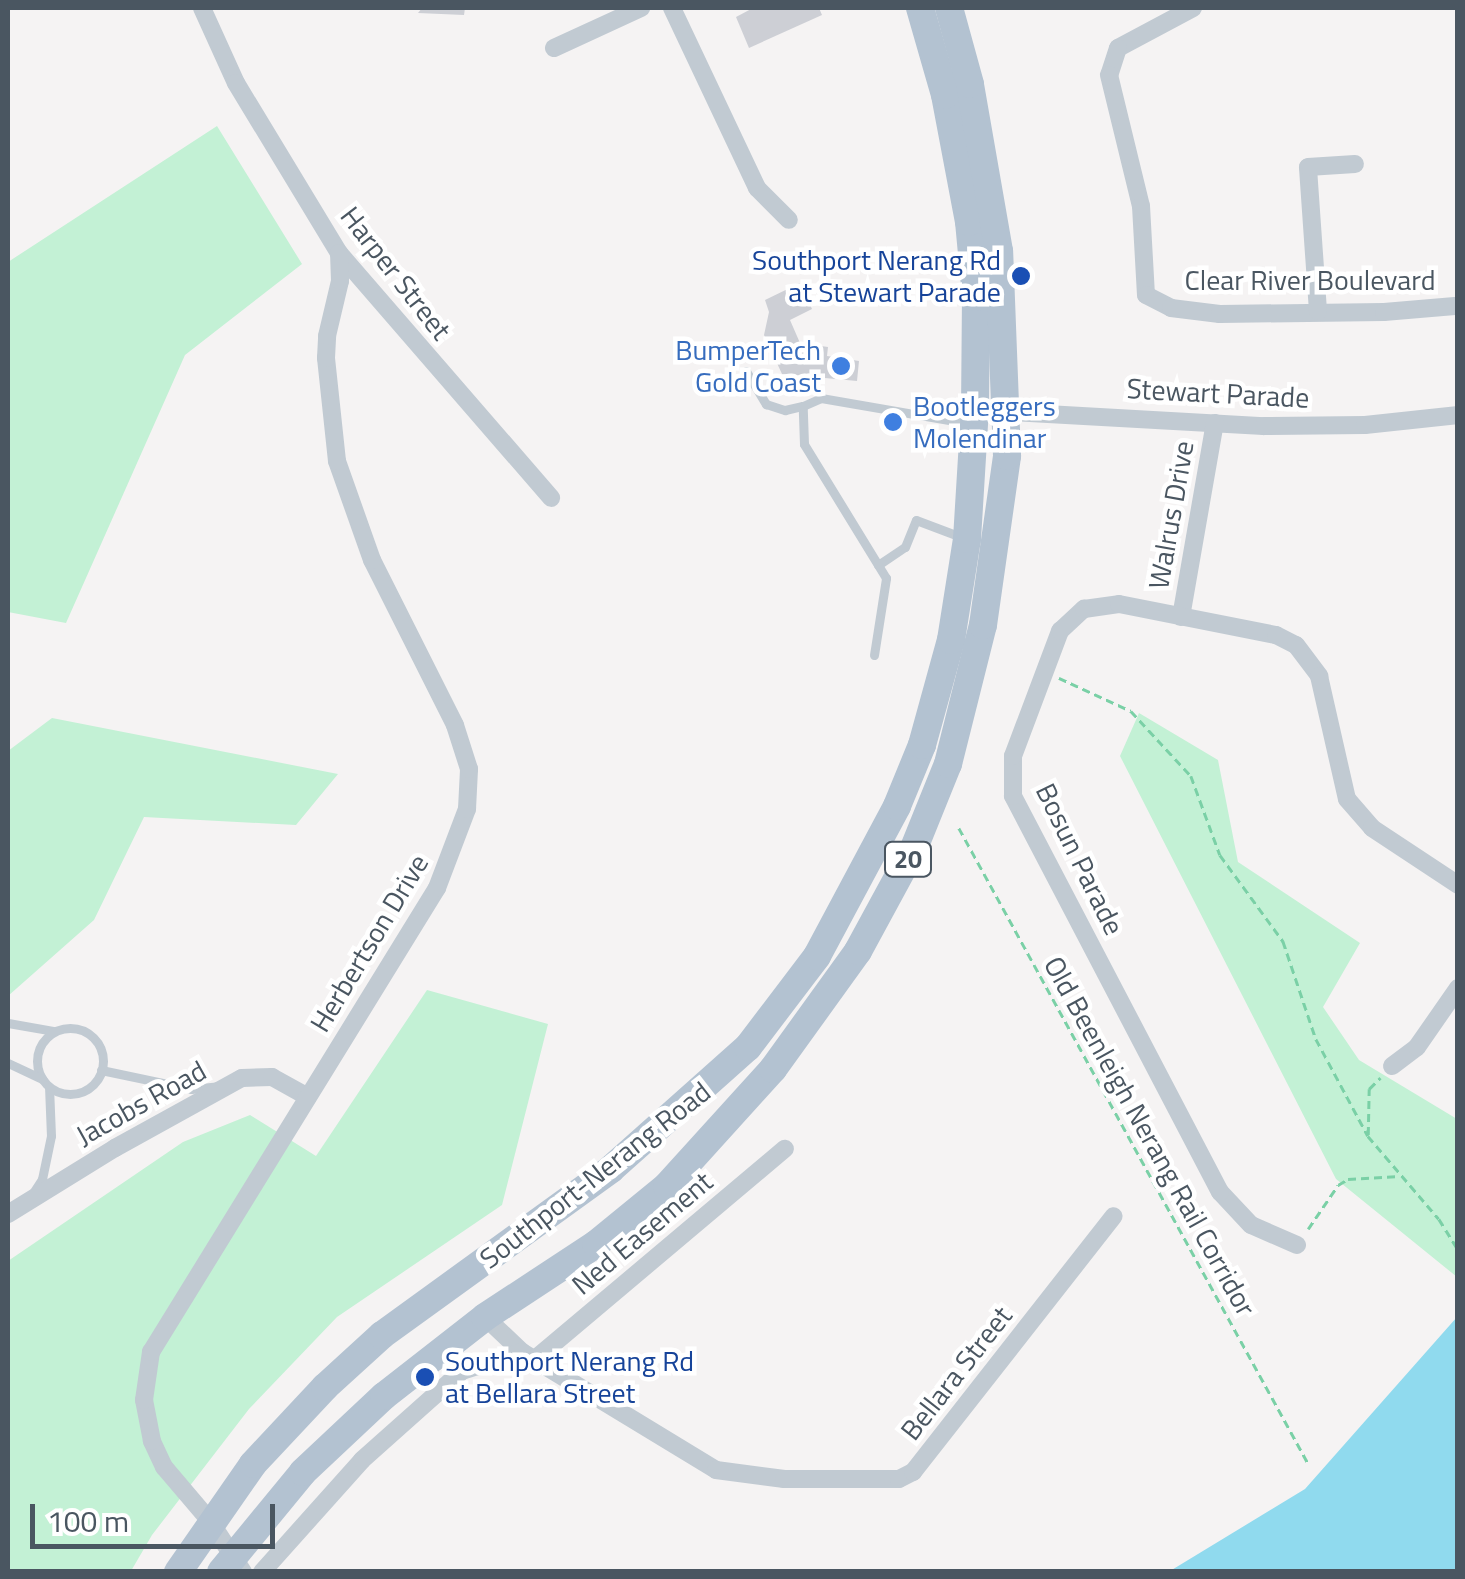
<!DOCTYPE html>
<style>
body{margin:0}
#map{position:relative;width:1465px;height:1579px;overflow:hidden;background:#f5f3f3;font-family:"Titillium Web",sans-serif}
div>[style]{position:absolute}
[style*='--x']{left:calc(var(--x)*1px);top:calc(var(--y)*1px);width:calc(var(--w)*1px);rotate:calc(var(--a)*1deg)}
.green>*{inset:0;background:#c3f1d5}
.water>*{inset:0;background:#90daee}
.building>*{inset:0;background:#cdcfd5}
.path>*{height:2.5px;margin-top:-1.25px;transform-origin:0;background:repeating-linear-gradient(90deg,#7ad0a6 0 8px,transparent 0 13px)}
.lane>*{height:9px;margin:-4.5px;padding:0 4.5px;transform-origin:4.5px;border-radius:4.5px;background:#c1cad2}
.lane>.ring{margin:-4.5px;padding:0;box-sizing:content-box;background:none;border:9px solid #c1cad2;border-radius:50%}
.street>*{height:18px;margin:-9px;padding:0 9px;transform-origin:9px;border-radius:9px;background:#c1cad2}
.primary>*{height:28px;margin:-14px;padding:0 14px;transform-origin:14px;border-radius:14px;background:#b3c2d1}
.dots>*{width:28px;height:28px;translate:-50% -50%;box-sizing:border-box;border:5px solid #fff;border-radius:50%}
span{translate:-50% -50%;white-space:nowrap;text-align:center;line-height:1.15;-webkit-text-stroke:9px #fff;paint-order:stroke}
.shield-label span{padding:2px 8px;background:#fff;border:2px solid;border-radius:8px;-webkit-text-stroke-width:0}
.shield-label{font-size:25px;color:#4a5661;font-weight:700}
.transit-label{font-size:28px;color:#164399}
.right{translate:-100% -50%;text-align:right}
.left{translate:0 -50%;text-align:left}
.street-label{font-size:28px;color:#4a5661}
.shop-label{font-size:28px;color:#366cbe}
.frame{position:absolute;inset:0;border:10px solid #4a5661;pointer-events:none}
.scale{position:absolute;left:30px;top:1504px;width:245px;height:45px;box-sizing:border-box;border:5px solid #4a5661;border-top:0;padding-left:12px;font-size:30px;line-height:35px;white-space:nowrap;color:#4a5661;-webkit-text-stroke:8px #fff;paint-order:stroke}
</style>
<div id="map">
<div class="green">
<i style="clip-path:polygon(217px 126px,302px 264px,185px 355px,66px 623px,8px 612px,8px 262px)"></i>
<i style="clip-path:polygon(1139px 713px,1218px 760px,1238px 862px,1360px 943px,1323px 1007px,1359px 1060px,1457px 1119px,1457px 1277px,1336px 1179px,1120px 756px)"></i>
<i style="clip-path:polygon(52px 718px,338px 774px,296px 825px,144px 817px,94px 920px,8px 996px,8px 751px)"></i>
<i style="clip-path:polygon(427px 990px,548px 1024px,502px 1205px,337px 1317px,249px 1409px,152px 1535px,131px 1571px,8px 1572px,8px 1261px,183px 1142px,250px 1115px,316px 1156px)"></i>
</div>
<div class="water">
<i style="clip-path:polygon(1457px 1317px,1457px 1571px,1170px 1571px,1305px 1489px)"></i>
</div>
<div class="building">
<i style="clip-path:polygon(422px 8px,465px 8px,464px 15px,418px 13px)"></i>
<i style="clip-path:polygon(753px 8px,819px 8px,822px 15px,749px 48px,736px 17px)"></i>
<i style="clip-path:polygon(800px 283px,812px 309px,790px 320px,800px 343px,828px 347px,827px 356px,859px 361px,857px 381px,782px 374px,764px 335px,769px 312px,765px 300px)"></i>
</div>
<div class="path">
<i style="--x:1059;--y:678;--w:79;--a:24.6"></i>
<i style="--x:1131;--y:711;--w:88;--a:47.3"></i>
<i style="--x:1191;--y:776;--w:84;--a:69.8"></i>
<i style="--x:1220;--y:855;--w:107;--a:53.8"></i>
<i style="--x:1283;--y:941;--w:103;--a:71.4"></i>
<i style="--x:1316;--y:1039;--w:110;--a:61.8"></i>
<i style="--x:1368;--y:1136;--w:109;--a:49.5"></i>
<i style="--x:1439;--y:1219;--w:36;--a:58"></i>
<i style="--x:959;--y:828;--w:725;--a:61.21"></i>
<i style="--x:1368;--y:1135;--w:46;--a:-88.8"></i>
<i style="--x:1369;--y:1089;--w:16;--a:-45"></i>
<i style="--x:1308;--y:1229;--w:53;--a:-55.7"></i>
<i style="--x:1338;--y:1185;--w:12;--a:-31"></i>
<i style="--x:1348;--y:1179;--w:52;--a:-3.3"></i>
</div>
<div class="lane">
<i style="--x:746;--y:371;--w:39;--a:59"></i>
<i style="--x:766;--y:404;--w:20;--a:18"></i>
<i style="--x:785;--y:410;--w:18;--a:-13"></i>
<i style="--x:878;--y:565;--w:32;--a:-34"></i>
<i style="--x:905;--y:547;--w:29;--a:-68"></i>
<i style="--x:916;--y:520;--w:51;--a:20.6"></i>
<i style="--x:874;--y:655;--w:78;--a:-81.1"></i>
<i style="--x:886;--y:578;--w:157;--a:-121.5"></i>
<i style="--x:804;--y:444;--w:38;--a:-92"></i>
<i style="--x:803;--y:406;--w:20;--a:-24"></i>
<i style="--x:821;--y:398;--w:152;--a:9.8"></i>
<i style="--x:8;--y:1023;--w:47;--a:9.9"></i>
<i class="ring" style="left:37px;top:1028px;width:57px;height:57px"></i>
<i style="--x:8;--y:1063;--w:38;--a:25"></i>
<i style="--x:101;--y:1070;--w:92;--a:11.9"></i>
<i style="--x:191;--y:1089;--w:30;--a:-6"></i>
<i style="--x:33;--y:1193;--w:17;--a:-57"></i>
<i style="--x:42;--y:1179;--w:44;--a:-78.2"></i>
<i style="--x:51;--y:1136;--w:49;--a:-92.3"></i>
</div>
<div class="street">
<i style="--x:202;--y:8;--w:82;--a:65.6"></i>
<i style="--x:236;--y:83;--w:199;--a:58.8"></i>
<i style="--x:339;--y:253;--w:324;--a:49.1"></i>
<i style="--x:672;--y:8;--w:199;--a:64.7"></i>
<i style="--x:757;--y:188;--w:45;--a:45"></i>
<i style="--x:1193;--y:8;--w:85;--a:151.9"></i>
<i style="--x:1118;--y:48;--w:28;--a:108"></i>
<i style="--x:1109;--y:75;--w:135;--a:76.3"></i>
<i style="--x:1141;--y:206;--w:89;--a:86.8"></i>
<i style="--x:1146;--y:295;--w:28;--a:27"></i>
<i style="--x:1171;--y:308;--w:49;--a:7"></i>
<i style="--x:1220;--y:314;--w:164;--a:-0.7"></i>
<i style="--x:1384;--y:312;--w:71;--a:-4.8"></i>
<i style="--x:554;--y:48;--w:96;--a:-24.7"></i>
<i style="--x:1318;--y:311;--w:144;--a:-94"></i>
<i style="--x:1308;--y:167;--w:47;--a:-3.7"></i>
<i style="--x:975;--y:410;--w:289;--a:3.2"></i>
<i style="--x:1264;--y:426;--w:101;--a:-0.6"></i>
<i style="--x:1365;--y:425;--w:94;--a:-6.1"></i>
<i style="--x:1181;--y:617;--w:197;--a:-80.1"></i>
<i style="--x:1392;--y:1066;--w:31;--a:-37"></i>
<i style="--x:1417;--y:1047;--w:72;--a:-55.2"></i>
<i style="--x:8;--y:1214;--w:126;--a:-31.7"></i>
<i style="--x:115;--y:1148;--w:145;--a:-28.9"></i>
<i style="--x:242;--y:1078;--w:30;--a:-2"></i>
<i style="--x:272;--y:1077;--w:41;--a:29.1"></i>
<i style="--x:1297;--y:1245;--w:50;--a:-156.5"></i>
<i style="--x:1251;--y:1225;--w:45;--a:-133.2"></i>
<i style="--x:1220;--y:1192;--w:447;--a:-117.6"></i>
<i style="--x:1013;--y:796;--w:40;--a:-90"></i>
<i style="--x:1013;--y:756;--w:134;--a:-69.4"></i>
<i style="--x:1060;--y:631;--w:33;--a:-43"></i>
<i style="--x:1084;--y:609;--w:35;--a:-8"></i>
<i style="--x:1119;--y:604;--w:160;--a:11.2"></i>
<i style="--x:1276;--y:635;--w:22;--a:27"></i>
<i style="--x:1296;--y:645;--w:39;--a:53"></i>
<i style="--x:1319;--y:676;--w:126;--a:77.2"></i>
<i style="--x:1347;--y:799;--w:38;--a:49"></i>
<i style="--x:1372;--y:828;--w:103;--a:33.5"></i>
<i style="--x:485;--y:1317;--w:51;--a:43.4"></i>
<i style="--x:522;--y:1352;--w:227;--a:31.3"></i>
<i style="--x:716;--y:1470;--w:69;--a:7.5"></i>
<i style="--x:784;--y:1479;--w:115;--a:0"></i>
<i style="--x:899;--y:1479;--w:16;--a:-27"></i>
<i style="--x:913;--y:1472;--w:325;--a:-51.9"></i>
<i style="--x:534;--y:1360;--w:328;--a:-40.1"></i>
<i style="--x:243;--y:1572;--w:61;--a:-122.9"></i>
<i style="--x:210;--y:1521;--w:71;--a:-130.4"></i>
<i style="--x:164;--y:1467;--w:29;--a:-115"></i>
<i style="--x:152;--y:1441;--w:42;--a:-101"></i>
<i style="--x:144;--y:1400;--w:49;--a:-81.7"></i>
<i style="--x:151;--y:1352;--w:545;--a:-58.35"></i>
<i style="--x:437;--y:888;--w:85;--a:-69.2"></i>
<i style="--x:467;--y:809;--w:40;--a:-87.1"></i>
<i style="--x:469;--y:769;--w:46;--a:-107.7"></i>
<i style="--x:455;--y:725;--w:185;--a:-116.7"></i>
<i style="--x:372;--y:560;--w:105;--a:-109.5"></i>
<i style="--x:337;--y:461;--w:104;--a:-96.1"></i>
<i style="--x:326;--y:358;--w:22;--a:-87"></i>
<i style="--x:327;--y:336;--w:57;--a:-76.7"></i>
<i style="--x:340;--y:281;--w:28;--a:-92"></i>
<i style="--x:262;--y:1572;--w:150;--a:-48.2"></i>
<i style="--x:362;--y:1460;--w:134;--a:-41.7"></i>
<i style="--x:462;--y:1371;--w:63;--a:-17.6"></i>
</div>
<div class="primary">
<i style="--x:178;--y:1572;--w:131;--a:-55.2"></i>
<i style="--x:253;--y:1464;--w:105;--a:-46.9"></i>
<i style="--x:325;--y:1387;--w:77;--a:-42.4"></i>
<i style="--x:382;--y:1335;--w:283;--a:-35.9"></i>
<i style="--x:611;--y:1169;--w:183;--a:-41.7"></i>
<i style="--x:748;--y:1047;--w:114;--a:-52.8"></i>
<i style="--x:817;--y:956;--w:170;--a:-61.9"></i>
<i style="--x:897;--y:806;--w:66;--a:-67.7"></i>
<i style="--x:922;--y:745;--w:109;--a:-74.6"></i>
<i style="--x:951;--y:640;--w:102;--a:-81"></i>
<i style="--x:967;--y:539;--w:129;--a:-86.5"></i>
<i style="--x:975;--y:410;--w:113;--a:-89.5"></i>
<i style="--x:976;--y:297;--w:75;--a:-95.3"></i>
<i style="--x:969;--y:222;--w:129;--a:-100.7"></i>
<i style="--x:945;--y:95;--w:91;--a:-106"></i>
<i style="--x:221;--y:1572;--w:129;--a:-50.6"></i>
<i style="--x:303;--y:1472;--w:111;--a:-43.2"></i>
<i style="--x:384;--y:1396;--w:128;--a:-38"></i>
<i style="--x:485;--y:1317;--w:133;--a:-33.3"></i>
<i style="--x:596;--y:1244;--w:92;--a:-39.2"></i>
<i style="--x:667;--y:1186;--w:158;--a:-47.8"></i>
<i style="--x:773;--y:1069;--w:145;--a:-54.2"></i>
<i style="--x:858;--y:951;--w:117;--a:-61.5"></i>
<i style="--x:914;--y:848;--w:91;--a:-68"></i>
<i style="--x:948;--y:764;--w:143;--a:-75.9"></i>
<i style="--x:983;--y:625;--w:171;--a:-81.9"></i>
<i style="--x:1007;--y:456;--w:205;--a:-92.2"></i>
<i style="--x:999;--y:251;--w:169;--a:-99.9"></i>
<i style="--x:970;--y:84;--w:79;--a:-105.4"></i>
</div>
<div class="dots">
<i style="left:1021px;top:276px;background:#1a4fb4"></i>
<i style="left:841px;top:366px;background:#3f7fe0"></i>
<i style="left:893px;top:422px;background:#3f7fe0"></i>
<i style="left:425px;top:1377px;background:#1a4fb4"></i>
</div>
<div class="shield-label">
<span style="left:908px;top:859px">20</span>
</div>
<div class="transit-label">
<span class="right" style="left:1001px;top:276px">Southport Nerang Rd<br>at Stewart Parade</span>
<span class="left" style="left:445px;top:1377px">Southport Nerang Rd<br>at Bellara Street</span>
</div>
<div class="street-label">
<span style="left:396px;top:273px;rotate:52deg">Harper Street</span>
<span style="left:1310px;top:280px">Clear River Boulevard</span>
<span style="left:1218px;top:393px;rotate:3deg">Stewart Parade</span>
<span style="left:1171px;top:515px;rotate:-80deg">Walrus Drive</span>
<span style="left:1080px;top:859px;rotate:64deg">Bosun Parade</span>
<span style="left:369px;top:943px;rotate:-59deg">Herbertson Drive</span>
<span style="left:141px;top:1103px;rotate:-29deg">Jacobs Road</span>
<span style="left:1150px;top:1136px;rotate:61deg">Old Beenleigh Nerang Rail Corridor</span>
<span style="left:595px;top:1175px;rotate:-38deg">Southport-Nerang Road</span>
<span style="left:642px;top:1233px;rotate:-40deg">Ned Easement</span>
<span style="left:956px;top:1373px;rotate:-52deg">Bellara Street</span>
</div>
<div class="shop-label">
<span class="right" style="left:821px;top:366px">BumperTech<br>Gold Coast</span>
<span class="left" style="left:913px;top:422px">Bootleggers<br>Molendinar</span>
</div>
<div class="frame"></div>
<div class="scale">100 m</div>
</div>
